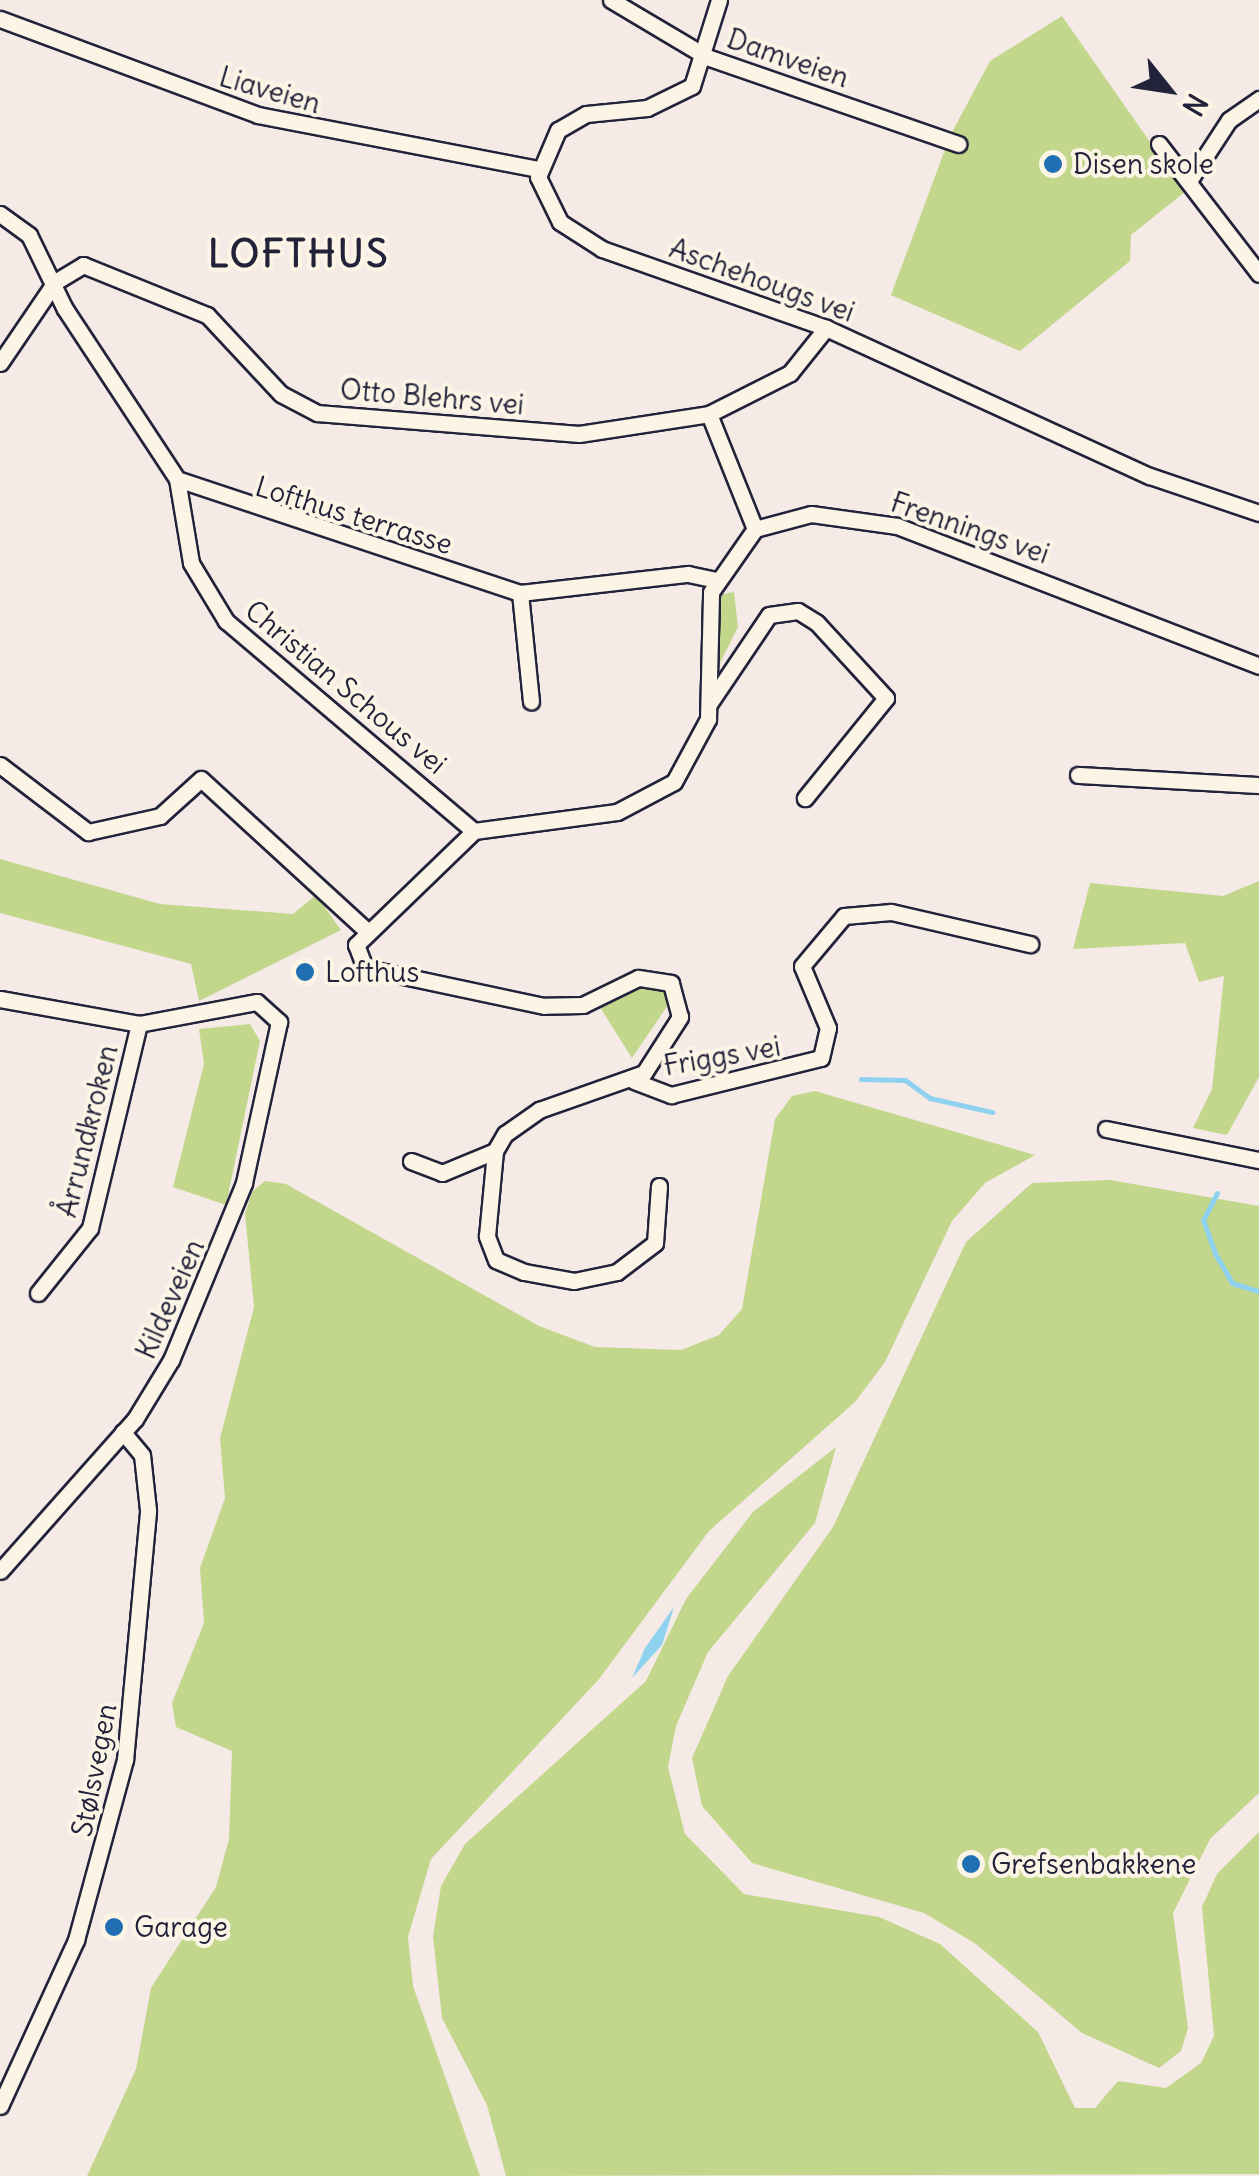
<!DOCTYPE html>
<meta charset="utf-8">
<style>
body{margin:0}
#map{position:relative;width:1259px;height:2176px;overflow:hidden;background:#f5eae6;font-family:Delius,sans-serif}
div>[style]{position:absolute}
[style*='--x']{left:calc(var(--x)*1px);top:calc(var(--y)*1px);width:calc(var(--w)*1px);rotate:calc(var(--a)*1deg)}
.green>*{inset:0;background:#c2d78c}
.water>*{inset:0;background:#8ed2f0}
.stream>*{height:5px;margin:-2.5px;padding:0 2.5px;transform-origin:2.5px;border-radius:2.5px;background:#8ed2f0}
.roads{filter:drop-shadow(2px 0 #22223b) drop-shadow(-2px 0 #22223b) drop-shadow(0 2px #22223b) drop-shadow(0 -2px #22223b)}
.minor>*{height:15px;margin:-7.5px;padding:0 7.5px;transform-origin:7.5px;border-radius:7.5px;background:#fcf5e5}
.dots>*{width:28px;height:28px;translate:-50% -50%;box-sizing:border-box;border:5px solid #fcf5e5;border-radius:50%}
span{translate:-50% -50%;white-space:nowrap;text-align:center;line-height:1.15;-webkit-text-stroke:8px #fcf5e5;paint-order:stroke}
.street-label{font-size:28px;color:#22223b}
.poi-label{font-size:28px;color:#22223b}
.left{translate:0 -50%;text-align:left}
.district-label{font-size:38px;color:#22223b;font-weight:700;letter-spacing:2.5px}
.north{position:absolute;left:1119px;top:40px;width:100px;height:100px;-webkit-text-stroke:8px #fcf5e5;paint-order:stroke;rotate:120deg;font-size:28px;font-weight:700;line-height:40px;text-align:center;color:#22223b}
.north::after{content:'';display:block;margin:auto;width:35px;height:45px;background:#22223b;clip-path:polygon(50% 0,100% 100%,50% 72%,0 100%)}
</style>
<div id="map">
<div class="green">
<i style="clip-path:polygon(1062px 16px,1185px 192px,1131px 235px,1130px 261px,1020px 351px,891px 295px,950px 136px,990px 61px)"></i>
<i style="clip-path:polygon(734px 592px,738px 627px,716px 671px,718px 595px)"></i>
<i style="clip-path:polygon(0 859px,160px 904px,293px 914px,316px 895px,341px 930px,199px 1001px,191px 964px,0 913px)"></i>
<i style="clip-path:polygon(1259px 881px,1259px 1077px,1227px 1135px,1193px 1128px,1212px 1089px,1224px 976px,1199px 982px,1185px 943px,1073px 949px,1090px 883px,1223px 896px)"></i>
<i style="clip-path:polygon(642px 978px,667px 989px,670px 1002px,632px 1058px,596px 1001px)"></i>
<i style="clip-path:polygon(250px 1024px,260px 1041px,226px 1205px,173px 1187px,204px 1064px,199px 1029px)"></i>
<i style="clip-path:polygon(815px 1091px,1035px 1155px,985px 1183px,952px 1221px,885px 1362px,855px 1402px,709px 1531px,599px 1679px,431px 1859px,408px 1937px,413px 1986px,480px 2176px,87px 2176px,136px 2069px,151px 1988px,216px 1887px,229px 1839px,232px 1751px,176px 1727px,172px 1703px,204px 1623px,200px 1568px,225px 1498px,220px 1438px,254px 1307px,245px 1214px,252px 1192px,265px 1181px,286px 1184px,539px 1326px,595px 1347px,681px 1350px,719px 1335px,742px 1309px,775px 1119px,792px 1096px)"></i>
<i style="clip-path:polygon(1110px 1180px,1259px 1206px,1259px 1793px,1210px 1839px,1173px 1913px,1188px 2028px,1181px 2051px,1159px 2068px,1082px 2033px,976px 1944px,924px 1913px,752px 1863px,702px 1806px,692px 1758px,728px 1676px,833px 1527px,966px 1242px,1032px 1183px)"></i>
<i style="clip-path:polygon(836px 1447px,815px 1523px,708px 1652px,676px 1726px,668px 1767px,685px 1834px,744px 1894px,879px 1917px,940px 1944px,1038px 2032px,1075px 2108px,1095px 2108px,1118px 2081px,1166px 2088px,1201px 2063px,1214px 2036px,1202px 1907px,1217px 1874px,1259px 1832px,1259px 2174px,506px 2176px,487px 2105px,442px 2018px,433px 1937px,441px 1886px,465px 1844px,646px 1681px,686px 1599px,753px 1512px)"></i>
</div>
<div class="water">
<i style="clip-path:polygon(674px 1607px,662px 1645px,632px 1678px,645px 1648px)"></i>
</div>
<div class="stream">
<i style="--x:861;--y:1079;--w:44;--a:1.3"></i>
<i style="--x:905;--y:1080;--w:31;--a:36"></i>
<i style="--x:930;--y:1098;--w:64;--a:12.7"></i>
<i style="--x:1217;--y:1193;--w:30;--a:117"></i>
<i style="--x:1203;--y:1220;--w:37;--a:70"></i>
<i style="--x:1216;--y:1255;--w:32;--a:60"></i>
<i style="--x:1232;--y:1283;--w:28;--a:17"></i>
</div>
<div class="roads">
<div class="minor">
<i style="--x:611;--y:0;--w:112;--a:30.7"></i>
<i style="--x:707;--y:57;--w:266;--a:19.1"></i>
<i style="--x:719;--y:0;--w:90;--a:107.4"></i>
<i style="--x:692;--y:86;--w:50;--a:153.9"></i>
<i style="--x:647;--y:108;--w:61;--a:174.4"></i>
<i style="--x:586;--y:114;--w:32;--a:150"></i>
<i style="--x:558;--y:130;--w:51;--a:113.1"></i>
<i style="--x:538;--y:177;--w:50;--a:63.9"></i>
<i style="--x:560;--y:222;--w:50;--a:32.7"></i>
<i style="--x:602;--y:249;--w:238;--a:19.4"></i>
<i style="--x:826;--y:328;--w:356;--a:24.6"></i>
<i style="--x:1150;--y:476;--w:115;--a:18.7"></i>
<i style="--x:0;--y:19;--w:275;--a:20.4"></i>
<i style="--x:258;--y:115;--w:285;--a:10.9"></i>
<i style="--x:1159;--y:144;--w:164;--a:52.4"></i>
<i style="--x:1189;--y:181;--w:73;--a:-56.7"></i>
<i style="--x:1229;--y:120;--w:37;--a:-35"></i>
<i style="--x:0;--y:214;--w:36;--a:36"></i>
<i style="--x:29;--y:235;--w:82;--a:64.1"></i>
<i style="--x:65;--y:309;--w:204;--a:56.6"></i>
<i style="--x:177;--y:479;--w:85;--a:80.5"></i>
<i style="--x:191;--y:563;--w:68;--a:58.9"></i>
<i style="--x:226;--y:621;--w:325;--a:40.3"></i>
<i style="--x:0;--y:363;--w:98;--a:-55.8"></i>
<i style="--x:55;--y:282;--w:33;--a:-31"></i>
<i style="--x:83;--y:265;--w:134;--a:22"></i>
<i style="--x:207;--y:315;--w:108;--a:46.9"></i>
<i style="--x:281;--y:394;--w:41;--a:27.8"></i>
<i style="--x:317;--y:413;--w:263;--a:4.6"></i>
<i style="--x:579;--y:434;--w:132;--a:-8.7"></i>
<i style="--x:709;--y:414;--w:91;--a:-26.8"></i>
<i style="--x:790;--y:373;--w:58;--a:-51.3"></i>
<i style="--x:709;--y:414;--w:124;--a:68.2"></i>
<i style="--x:177;--y:479;--w:361;--a:18.4"></i>
<i style="--x:520;--y:593;--w:169;--a:-6.5"></i>
<i style="--x:688;--y:574;--w:29;--a:12"></i>
<i style="--x:520;--y:593;--w:109;--a:84.2"></i>
<i style="--x:709;--y:704;--w:107;--a:-56"></i>
<i style="--x:769;--y:615;--w:29;--a:-8"></i>
<i style="--x:798;--y:611;--w:22;--a:32"></i>
<i style="--x:817;--y:623;--w:102;--a:47.4"></i>
<i style="--x:886;--y:698;--w:129;--a:129"></i>
<i style="--x:0;--y:765;--w:111;--a:37.3"></i>
<i style="--x:88;--y:832;--w:74;--a:-12.5"></i>
<i style="--x:160;--y:816;--w:55;--a:-42.1"></i>
<i style="--x:201;--y:779;--w:224;--a:42.5"></i>
<i style="--x:1078;--y:775;--w:181;--a:3.2"></i>
<i style="--x:0;--y:999;--w:141;--a:10.2"></i>
<i style="--x:139;--y:1024;--w:120;--a:-10.6"></i>
<i style="--x:257;--y:1002;--w:30;--a:42"></i>
<i style="--x:279;--y:1022;--w:165;--a:102.3"></i>
<i style="--x:244;--y:1183;--w:191;--a:112.4"></i>
<i style="--x:171;--y:1360;--w:69;--a:121.4"></i>
<i style="--x:135;--y:1419;--w:203;--a:131.6"></i>
<i style="--x:634;--y:1081;--w:40;--a:21"></i>
<i style="--x:671;--y:1095;--w:154;--a:-13.9"></i>
<i style="--x:821;--y:1058;--w:31;--a:-77"></i>
<i style="--x:828;--y:1028;--w:67;--a:-112.8"></i>
<i style="--x:802;--y:966;--w:65;--a:-50"></i>
<i style="--x:844;--y:916;--w:47;--a:-4.9"></i>
<i style="--x:891;--y:912;--w:143;--a:13"></i>
<i style="--x:1106;--y:1129;--w:156;--a:11.5"></i>
<i style="--x:411;--y:1161;--w:33;--a:21"></i>
<i style="--x:442;--y:1173;--w:57;--a:-22.5"></i>
<i style="--x:659;--y:1186;--w:57;--a:94"></i>
<i style="--x:655;--y:1243;--w:48;--a:142.7"></i>
<i style="--x:617;--y:1272;--w:44;--a:168.2"></i>
<i style="--x:574;--y:1281;--w:51;--a:-169.8"></i>
<i style="--x:524;--y:1272;--w:30;--a:-157"></i>
<i style="--x:496;--y:1260;--w:26;--a:-111"></i>
<i style="--x:487;--y:1236;--w:85;--a:-84.6"></i>
<i style="--x:495;--y:1151;--w:20;--a:-60"></i>
<i style="--x:505;--y:1134;--w:42;--a:-35.2"></i>
<i style="--x:539;--y:1110;--w:111;--a:-19.4"></i>
<i style="--x:644;--y:1073;--w:67;--a:-57.3"></i>
<i style="--x:680;--y:1017;--w:35;--a:-105"></i>
<i style="--x:671;--y:983;--w:33;--a:-171"></i>
<i style="--x:638;--y:978;--w:61;--a:153.9"></i>
<i style="--x:583;--y:1005;--w:39;--a:179"></i>
<i style="--x:544;--y:1006;--w:183;--a:-168"></i>
<i style="--x:365;--y:968;--w:25;--a:-111"></i>
<i style="--x:356;--y:945;--w:164;--a:-44"></i>
<i style="--x:474;--y:831;--w:144;--a:-7.6"></i>
<i style="--x:617;--y:812;--w:64;--a:-27.8"></i>
<i style="--x:674;--y:782;--w:72;--a:-61.6"></i>
<i style="--x:708;--y:719;--w:127;--a:-88.6"></i>
<i style="--x:711;--y:592;--w:77;--a:-55.1"></i>
<i style="--x:755;--y:529;--w:58;--a:-15"></i>
<i style="--x:811;--y:514;--w:87;--a:7.9"></i>
<i style="--x:897;--y:526;--w:388;--a:21.1"></i>
<i style="--x:38;--y:1293;--w:83;--a:-51.3"></i>
<i style="--x:90;--y:1228;--w:210;--a:-76.5"></i>
<i style="--x:0;--y:2106;--w:183;--a:-65.4"></i>
<i style="--x:76;--y:1940;--w:187;--a:-74.8"></i>
<i style="--x:125;--y:1760;--w:251;--a:-84.7"></i>
<i style="--x:148;--y:1510;--w:55;--a:-96.2"></i>
<i style="--x:142;--y:1455;--w:30;--a:-130"></i>
</div>
</div>
<div class="dots">
<i style="left:1053px;top:164px;background:#1f6fb2"></i>
<i style="left:305px;top:972px;background:#1f6fb2"></i>
<i style="left:971px;top:1864px;background:#1f6fb2"></i>
<i style="left:114px;top:1927px;background:#1f6fb2"></i>
</div>
<div class="street-label">
<span style="left:788px;top:58px;rotate:19deg">Damveien</span>
<span style="left:270px;top:90px;rotate:16deg">Liaveien</span>
<span style="left:762px;top:280px;rotate:20deg">Aschehougs vei</span>
<span style="left:432px;top:397px;rotate:5deg">Otto Blehrs vei</span>
<span style="left:354px;top:515px;rotate:17deg">Lofthus terrasse</span>
<span style="left:970px;top:528px;rotate:19deg">Frennings vei</span>
<span style="left:346px;top:687px;rotate:40deg">Christian Schous vei</span>
<span style="left:722px;top:1056px;rotate:-10deg">Friggs vei</span>
<span style="left:87px;top:1131px;rotate:-76deg">Årrundkroken</span>
<span style="left:170px;top:1299px;rotate:-66deg">Kildeveien</span>
<span style="left:94px;top:1770px;rotate:-79deg">Stølsvegen</span>
</div>
<div class="poi-label">
<span class="left" style="left:1073px;top:164px">Disen skole</span>
<span class="left" style="left:325px;top:972px">Lofthus</span>
<span class="left" style="left:991px;top:1864px">Grefsenbakkene</span>
<span class="left" style="left:134px;top:1927px">Garage</span>
</div>
<div class="district-label">
<span style="left:299px;top:254px">LOFTHUS</span>
</div>
<div class="north">N</div>
</div>
